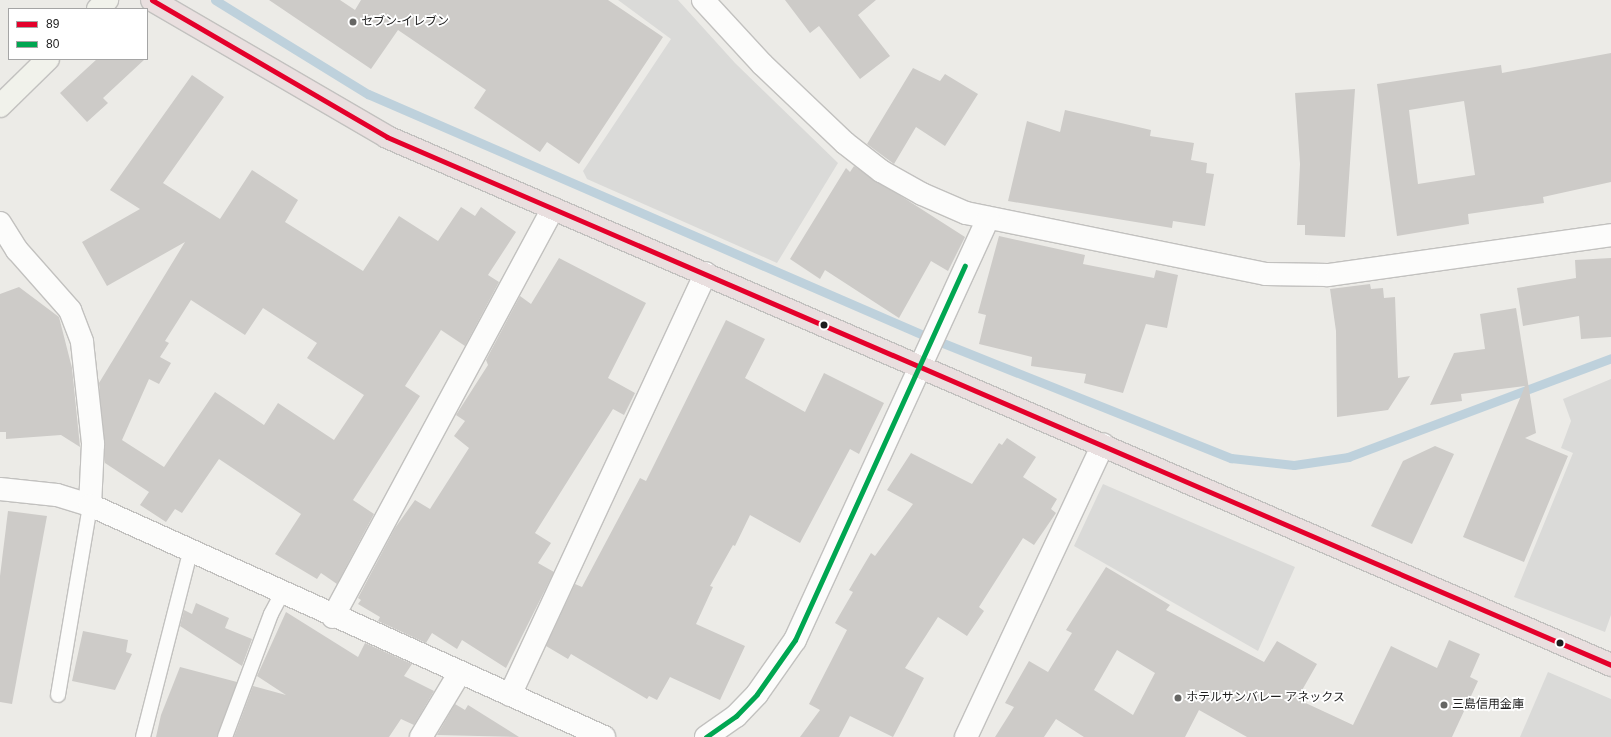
<!DOCTYPE html>
<meta charset="utf-8">
<style>
body{margin:0}
#map{position:relative;width:1611px;height:737px;overflow:hidden;background:#ecebe7;font-family:Helvetica,"Noto Sans JP",sans-serif}
div>[style]{position:absolute}
[style*='--x']{left:calc(var(--x)*1px);top:calc(var(--y)*1px);width:calc(var(--w)*1px);rotate:calc(var(--a)*1deg)}
.religious>*{inset:0;background:#dadad8}
.stream>*{height:9px;margin:-4.5px;padding:0 4.5px;transform-origin:4.5px;border-radius:4.5px;background:#bed1dc}
.building>*{inset:0;background:#cdcbc8}
.roads{filter:drop-shadow(1px 0 #c2c1bf) drop-shadow(-1px 0 #c2c1bf) drop-shadow(0 1px #c2c1bf) drop-shadow(0 -1px #c2c1bf)}
.lane>*{height:14px;margin:-7px;padding:0 7px;transform-origin:7px;border-radius:7px;background:#fcfcfb}
.street>*{height:22px;margin:-11px;padding:0 11px;transform-origin:11px;border-radius:11px;background:#fcfcfb}
.secondary>*{height:22px;margin:-11px;padding:0 11px;transform-origin:11px;border-radius:11px;background:#f1f2eb}
.highway>*{height:22px;margin:-11px;padding:0 11px;transform-origin:11px;border-radius:11px;background:#e9dfdf}
.bus-1>*{height:5px;margin:-2.5px;padding:0 2.5px;transform-origin:2.5px;border-radius:2.5px;background:#e4002b}
.bus-2>*{height:5px;margin:-2.5px;padding:0 2.5px;transform-origin:2.5px;border-radius:2.5px;background:#00a651}
.dots>*{width:11px;height:11px;translate:-50% -50%;box-sizing:border-box;border:2px solid #fff;border-radius:50%}
span{translate:-50% -50%;white-space:nowrap;text-align:center;line-height:1.15;-webkit-text-stroke:3.5px #fff;paint-order:stroke}
.poi-label{font-size:12px;color:#1e1e1e}
.left{translate:0 -50%;text-align:left}
.legend{position:absolute;left:8px;top:8px;width:140px;height:52px;box-sizing:border-box;background:#fff;border:1px solid #a5a5a5;margin:0;padding:5px 7px;list-style:none;font-size:12px;color:#1e1e1e}
.legend li{display:flex;align-items:center;gap:8px;height:20px}
.legend b{width:20px;border:1px solid #a5a5a5}
</style>
<div id="map">
<div class="religious">
<i style="clip-path:polygon(618px 0,678px 0,735px 63px,838px 163px,777px 263px,587px 179px,583px 171px,671px 39px)"></i>
<i style="clip-path:polygon(1611px 379px,1611px 615px,1605px 632px,1514px 597px,1573px 453px,1561px 448px,1571px 421px,1563px 399px)"></i>
<i style="clip-path:polygon(1103px 484px,1295px 567px,1258px 651px,1074px 546px)"></i>
<i style="clip-path:polygon(1548px 672px,1611px 699px,1611px 737px,1520px 737px)"></i>
</div>
<div class="stream">
<i style="--x:215;--y:0;--w:180;--a:31.6"></i>
<i style="--x:368;--y:94;--w:605;--a:23.47"></i>
<i style="--x:923;--y:335;--w:332;--a:21.8"></i>
<i style="--x:1231;--y:458;--w:63;--a:6.3"></i>
<i style="--x:1294;--y:465;--w:55;--a:-8.4"></i>
<i style="--x:1348;--y:457;--w:281;--a:-20.6"></i>
</div>
<div class="building">
<i style="clip-path:polygon(269px 0,340px 0,355px 10px,361px 0,608px 0,663px 37px,579px 164px,547px 142px,540px 152px,474px 108px,486px 90px,398px 30px,371px 69px)"></i>
<i style="clip-path:polygon(785px 0,876px 0,858px 15px,890px 56px,860px 79px,819px 26px,810px 33px)"></i>
<i style="clip-path:polygon(evenodd,1611px 53px,1611px 182px,1543px 197px,1544px 203px,1468px 214px,1469px 224px,1397px 236px,1377px 84px,1501px 65px,1502px 73px,1611px 53px,1464px 101px,1475px 175px,1418px 184px,1409px 110px,1464px 101px)"></i>
<i style="clip-path:polygon(97px 59px,145px 59px,103px 98px,108px 103px,87px 122px,60px 93px)"></i>
<i style="clip-path:polygon(913px 68px,940px 81px,945px 74px,978px 94px,945px 146px,916px 127px,894px 164px,867px 144px)"></i>
<i style="clip-path:polygon(evenodd,192px 75px,224px 97px,163px 183px,220px 219px,252px 170px,298px 200px,285px 222px,363px 271px,399px 216px,438px 241px,461px 207px,475px 216px,481px 207px,516px 232px,488px 275px,499px 282px,465px 346px,441px 330px,405px 386px,420px 396px,353px 500px,374px 514px,337px 584px,321px 573px,317px 579px,275px 554px,301px 514px,219px 459px,182px 513px,175px 509px,166px 522px,140px 505px,149px 492px,105px 463px,99px 383px,185px 242px,107px 286px,82px 242px,140px 209px,110px 190px,192px 75px,191px 300px,245px 335px,263px 308px,317px 343px,307px 358px,364px 395px,334px 440px,278px 403px,264px 425px,215px 392px,164px 467px,122px 440px,149px 379px,159px 384px,171px 363px,160px 357px,169px 343px,165px 341px,191px 300px)"></i>
<i style="clip-path:polygon(1355px 89px,1345px 237px,1305px 235px,1305px 225px,1297px 225px,1300px 164px,1295px 93px)"></i>
<i style="clip-path:polygon(1065px 110px,1151px 130px,1150px 136px,1194px 143px,1191px 160px,1207px 163px,1206px 173px,1214px 174px,1205px 226px,1173px 221px,1172px 228px,1008px 201px,1027px 121px,1060px 132px)"></i>
<i style="clip-path:polygon(854px 166px,965px 237px,948px 271px,931px 261px,899px 318px,825px 270px,820px 279px,790px 259px,846px 168px,850px 172px)"></i>
<i style="clip-path:polygon(999px 236px,1085px 255px,1083px 264px,1154px 278px,1156px 270px,1178px 275px,1167px 328px,1146px 324px,1123px 393px,1084px 383px,1086px 374px,1031px 366px,1032px 357px,979px 344px,986px 315px,978px 313px)"></i>
<i style="clip-path:polygon(559px 258px,646px 303px,608px 378px,635px 393px,624px 415px,613px 409px,535px 533px,551px 543px,538px 563px,554px 572px,506px 668px,462px 640px,457px 649px,432px 633px,426px 643px,378px 621px,380px 617px,358px 604px,361px 600px,358px 598px,395px 528px,415px 500px,430px 509px,469px 448px,454px 436px,465px 421px,456px 415px,488px 365px,486px 360px,520px 296px,531px 304px)"></i>
<i style="clip-path:polygon(1611px 258px,1611px 337px,1581px 339px,1579px 316px,1523px 326px,1517px 288px,1576px 278px,1575px 260px)"></i>
<i style="clip-path:polygon(1370px 284px,1371px 289px,1383px 288px,1384px 298px,1395px 297px,1398px 378px,1410px 376px,1388px 410px,1337px 417px,1336px 331px,1330px 289px)"></i>
<i style="clip-path:polygon(19px 287px,59px 317px,72px 368px,80px 447px,61px 435px,6px 439px,6px 432px,0 432px,0 294px)"></i>
<i style="clip-path:polygon(1516px 308px,1536px 433px,1525px 438px,1568px 456px,1524px 562px,1463px 537px,1525px 386px,1461px 394px,1462px 401px,1430px 405px,1454px 353px,1485px 349px,1480px 314px)"></i>
<i style="clip-path:polygon(726px 320px,765px 339px,745px 378px,805px 412px,824px 373px,884px 403px,859px 454px,850px 449px,800px 543px,750px 515px,735px 546px,733px 545px,710px 586px,713px 587px,696px 624px,745px 646px,720px 700px,670px 677px,657px 700px,649px 696px,647px 699px,571px 654px,568px 659px,546px 646px,575px 584px,582px 587px,640px 478px,646px 481px)"></i>
<i style="clip-path:polygon(1007px 438px,1036px 457px,1023px 477px,1057px 499px,1051px 509px,1056px 513px,1034px 545px,1023px 538px,979px 607px,984px 611px,967px 636px,938px 617px,905px 668px,924px 678px,893px 737px,850px 716px,839px 737px,800px 737px,820px 710px,809px 704px,847px 630px,835px 623px,853px 592px,849px 590px,871px 553px,875px 556px,913px 504px,887px 490px,911px 453px,972px 484px,999px 443px,1002px 445px)"></i>
<i style="clip-path:polygon(1435px 446px,1454px 454px,1412px 544px,1371px 526px,1403px 461px)"></i>
<i style="clip-path:polygon(8px 511px,47px 516px,12px 704px,0 702px,0 576px)"></i>
<i style="clip-path:polygon(evenodd,1106px 567px,1170px 605px,1166px 610px,1264px 662px,1277px 641px,1317px 664px,1297px 699px,1353px 725px,1391px 646px,1437px 668px,1449px 640px,1480px 654px,1470px 677px,1478px 681px,1452px 737px,1247px 737px,1199px 710px,1185px 737px,1084px 737px,1056px 719px,1044px 737px,995px 737px,1014px 707px,1005px 703px,1029px 661px,1048px 672px,1072px 633px,1066px 630px,1106px 567px,1117px 650px,1155px 673px,1133px 715px,1094px 690px,1117px 650px)"></i>
<i style="clip-path:polygon(196px 603px,229px 618px,225px 628px,252px 639px,242px 666px,180px 626px,184px 610px,192px 614px)"></i>
<i style="clip-path:polygon(286px 612px,358px 657px,365px 643px,412px 664px,404px 676px,434px 691px,414px 725px,401px 719px,389px 737px,234px 737px,253px 686px,286px 695px,257px 676px)"></i>
<i style="clip-path:polygon(83px 631px,128px 640px,126px 652px,132px 654px,115px 690px,72px 681px)"></i>
<i style="clip-path:polygon(180px 667px,237px 682px,217px 737px,156px 737px,161px 715px)"></i>
<i style="clip-path:polygon(455px 704px,465px 710px,468px 705px,519px 737px,437px 735px)"></i>
</div>
<div class="roads">
<div class="lane">
<i style="--x:58;--y:695;--w:193;--a:-80.4"></i>
<i style="--x:143;--y:737;--w:191;--a:-75.7"></i>
<i style="--x:225;--y:737;--w:131;--a:-69.5"></i>
<i style="--x:271;--y:614;--w:24;--a:-62"></i>
</div>
<div class="street">
<i style="--x:703;--y:0;--w:87;--a:47.3"></i>
<i style="--x:762;--y:64;--w:115;--a:43.6"></i>
<i style="--x:845;--y:143;--w:46;--a:37.9"></i>
<i style="--x:881;--y:171;--w:47;--a:29.3"></i>
<i style="--x:922;--y:194;--w:48;--a:23.4"></i>
<i style="--x:966;--y:213;--w:306;--a:11.5"></i>
<i style="--x:1266;--y:274;--w:62;--a:0.9"></i>
<i style="--x:1328;--y:275;--w:286;--a:-8"></i>
<i style="--x:0;--y:223;--w:32;--a:58"></i>
<i style="--x:17;--y:250;--w:80;--a:48.5"></i>
<i style="--x:70;--y:310;--w:34;--a:69"></i>
<i style="--x:82;--y:342;--w:103;--a:83.8"></i>
<i style="--x:93;--y:444;--w:61;--a:92.8"></i>
<i style="--x:0;--y:489;--w:57;--a:6"></i>
<i style="--x:57;--y:495;--w:34;--a:17"></i>
<i style="--x:90;--y:505;--w:564;--a:24.29"></i>
<i style="--x:333;--y:617;--w:464;--a:-61.7"></i>
<i style="--x:510;--y:695;--w:465;--a:-65.1"></i>
<i style="--x:421;--y:737;--w:74;--a:-58.9"></i>
<i style="--x:706;--y:737;--w:37;--a:-35"></i>
<i style="--x:736;--y:716;--w:30;--a:-46"></i>
<i style="--x:757;--y:694;--w:66;--a:-54.9"></i>
<i style="--x:795;--y:640;--w:464;--a:-65.4"></i>
<i style="--x:966;--y:737;--w:323;--a:-64.9"></i>
</div>
<div class="secondary">
<i style="--x:98;--y:9;--w:13;--a:-45"></i>
<i style="--x:0;--y:106;--w:67;--a:-44.4"></i>
</div>
<div class="highway">
<i style="--x:152;--y:0;--w:272;--a:30.2"></i>
<i style="--x:387;--y:137;--w:1333;--a:23.33"></i>
</div>
</div>
<div class="bus-1">
<i style="--x:152;--y:0;--w:272;--a:30.2"></i>
<i style="--x:387;--y:137;--w:1333;--a:23.33"></i>
</div>
<div class="bus-2">
<i style="--x:706;--y:737;--w:37;--a:-35"></i>
<i style="--x:736;--y:716;--w:30;--a:-46"></i>
<i style="--x:757;--y:694;--w:66;--a:-54.9"></i>
<i style="--x:795;--y:640;--w:411;--a:-65.6"></i>
</div>
<div class="dots">
<i style="left:353px;top:22px;background:#666664"></i>
<i style="left:824px;top:325px;background:#1e1e1e"></i>
<i style="left:1560px;top:643px;background:#1e1e1e"></i>
<i style="left:1178px;top:698px;background:#666664"></i>
<i style="left:1444px;top:705px;background:#666664"></i>
</div>
<div class="poi-label">
<span class="left" style="left:361px;top:22px">セブン-イレブン</span>
<span class="left" style="left:1186px;top:698px">ホテルサンバレー アネックス</span>
<span class="left" style="left:1452px;top:705px">三島信用金庫</span>
</div>
<ul class="legend">
<li><b style="height:5px;background:#e4002b"></b>89</li>
<li><b style="height:5px;background:#00a651"></b>80</li>
</ul>
</div>
